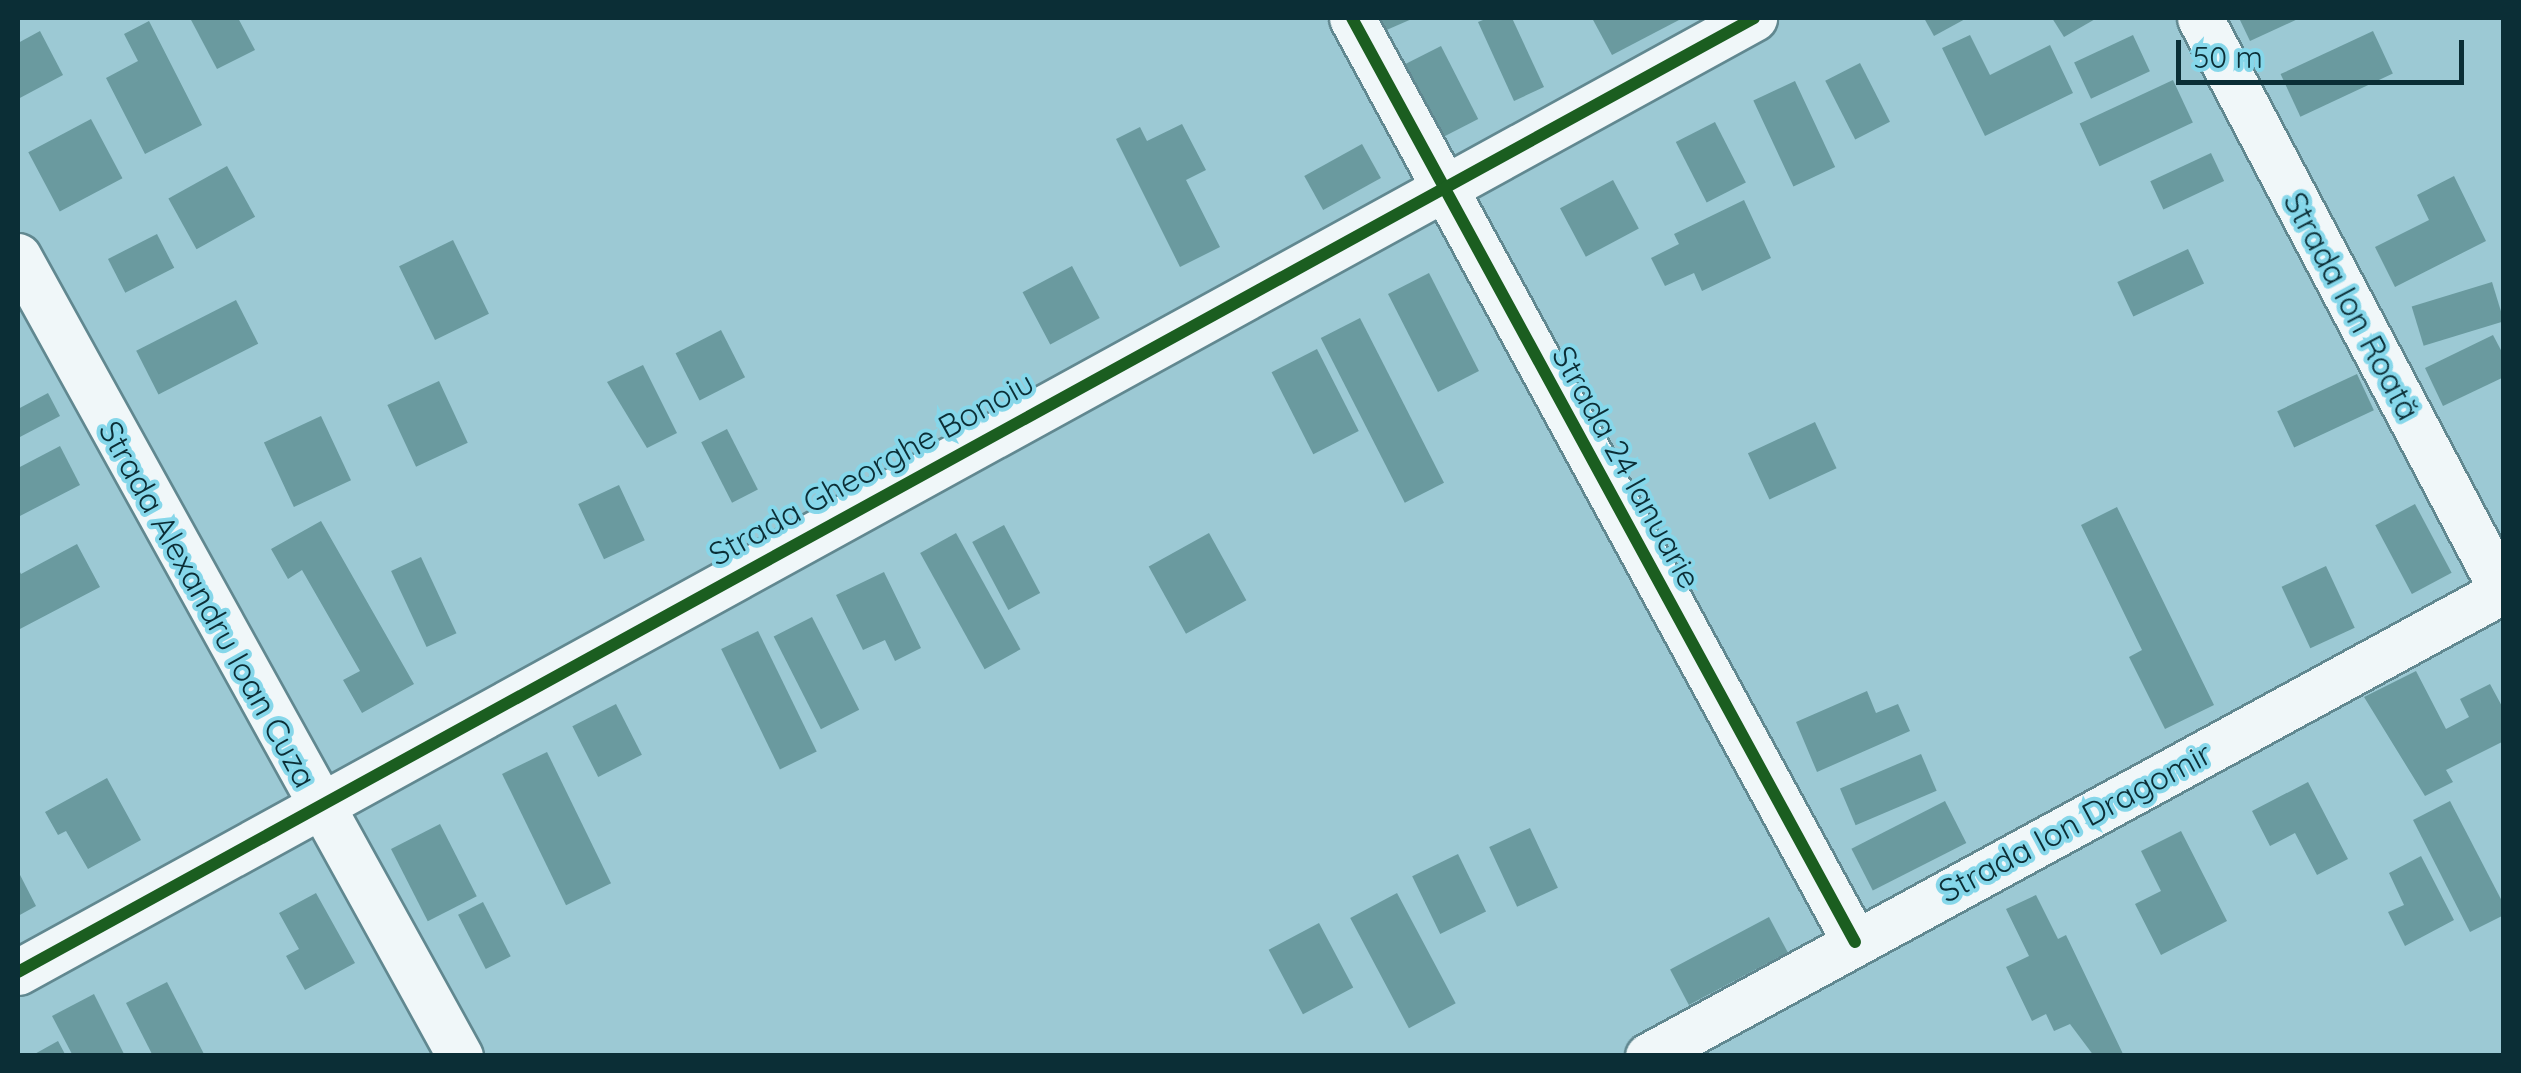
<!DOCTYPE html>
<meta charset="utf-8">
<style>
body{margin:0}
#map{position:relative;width:2521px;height:1073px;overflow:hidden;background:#9cc9d4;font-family:Quicksand,sans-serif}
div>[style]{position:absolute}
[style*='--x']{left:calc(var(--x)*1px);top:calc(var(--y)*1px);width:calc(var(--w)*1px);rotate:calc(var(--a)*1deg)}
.building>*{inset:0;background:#6a9a9f;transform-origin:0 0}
.roads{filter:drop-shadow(2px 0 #618890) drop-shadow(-2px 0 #618890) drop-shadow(0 2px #618890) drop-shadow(0 -2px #618890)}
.street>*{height:45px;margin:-22.5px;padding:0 22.5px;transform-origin:22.5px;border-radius:22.5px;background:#f0f7f9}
.cycleway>*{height:12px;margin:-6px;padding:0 6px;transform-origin:6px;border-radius:6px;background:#1b5e20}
span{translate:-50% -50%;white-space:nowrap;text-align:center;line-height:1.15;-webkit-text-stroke:8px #86d7ea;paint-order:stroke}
.street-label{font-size:32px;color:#0b2e36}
.frame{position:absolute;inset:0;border:20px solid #0b2e36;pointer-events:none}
.scale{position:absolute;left:2176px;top:40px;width:288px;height:45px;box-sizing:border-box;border:5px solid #0b2e36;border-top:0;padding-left:12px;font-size:30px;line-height:35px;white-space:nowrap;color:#0b2e36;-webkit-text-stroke:8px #86d7ea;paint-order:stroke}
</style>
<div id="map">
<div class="building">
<i style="clip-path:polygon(190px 18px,238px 18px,255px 50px,217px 69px)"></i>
<i style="clip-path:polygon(1375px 18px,1414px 18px,1382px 32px)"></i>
<i style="clip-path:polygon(1488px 18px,1512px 18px,1544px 87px,1514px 101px,1478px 22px)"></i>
<i style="clip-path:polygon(1592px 18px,1677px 18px,1679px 20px,1612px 55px)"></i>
<i style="clip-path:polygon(1924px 18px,1967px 18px,1934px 36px)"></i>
<i style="clip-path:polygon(2052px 18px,2097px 18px,2064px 37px)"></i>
<i style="clip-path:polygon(2239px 18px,2300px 18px,2250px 41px)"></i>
<i style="clip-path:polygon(149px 21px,202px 125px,145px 154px,106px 78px,138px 61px,124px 34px)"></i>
<i style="clip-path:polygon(40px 31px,63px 75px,18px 99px,18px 43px)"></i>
<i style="left:2373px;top:31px;width:47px;height:102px;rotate:65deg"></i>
<i style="clip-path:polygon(1970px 35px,1990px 75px,2050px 45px,2073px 93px,1985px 136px,1942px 48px)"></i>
<i style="left:2133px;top:35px;width:40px;height:65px;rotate:65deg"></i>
<i style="left:1441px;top:46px;width:82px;height:41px;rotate:63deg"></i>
<i style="left:1860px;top:63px;width:66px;height:39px;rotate:63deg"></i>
<i style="left:2173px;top:80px;width:47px;height:103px;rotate:65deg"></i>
<i style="left:1795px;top:81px;width:95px;height:46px;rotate:65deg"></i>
<i style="left:91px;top:119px;width:67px;height:71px;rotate:62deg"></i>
<i style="left:1715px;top:122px;width:68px;height:44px;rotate:63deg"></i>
<i style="clip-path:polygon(1182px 124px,1206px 170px,1186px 180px,1220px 247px,1180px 267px,1116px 139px,1140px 127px,1147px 141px)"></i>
<i style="left:1362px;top:144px;width:39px;height:66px;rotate:61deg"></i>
<i style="left:2211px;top:153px;width:31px;height:67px;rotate:65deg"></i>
<i style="left:227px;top:166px;width:58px;height:67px;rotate:61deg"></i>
<i style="clip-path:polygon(2454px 176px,2486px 241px,2395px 287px,2375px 247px,2429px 220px,2417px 195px)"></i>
<i style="left:1613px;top:180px;width:55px;height:60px;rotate:62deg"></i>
<i style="clip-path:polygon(1744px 200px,1771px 258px,1702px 291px,1694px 273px,1665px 286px,1651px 258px,1679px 244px,1674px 234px)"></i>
<i style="left:157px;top:234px;width:38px;height:55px;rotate:63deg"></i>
<i style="left:453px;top:240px;width:82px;height:60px;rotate:64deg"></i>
<i style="left:2188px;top:249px;width:38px;height:78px;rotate:65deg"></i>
<i style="left:1072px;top:266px;width:59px;height:56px;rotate:62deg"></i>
<i style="left:1429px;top:273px;width:110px;height:46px;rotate:63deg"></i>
<i style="left:2492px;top:282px;width:41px;height:84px;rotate:73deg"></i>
<i style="left:236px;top:300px;width:49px;height:112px;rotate:63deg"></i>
<i style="left:1360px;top:318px;width:185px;height:44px;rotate:63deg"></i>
<i style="left:721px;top:330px;width:53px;height:51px;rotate:63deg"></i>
<i style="clip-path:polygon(2493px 335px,2504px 356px,2504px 377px,2443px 406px,2425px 368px)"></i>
<i style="left:1317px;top:349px;width:92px;height:51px;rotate:63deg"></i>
<i style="clip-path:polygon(643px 365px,677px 433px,647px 448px,607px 382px)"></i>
<i style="left:2357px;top:374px;width:40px;height:88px;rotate:65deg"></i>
<i style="left:439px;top:381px;width:68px;height:57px;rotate:65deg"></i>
<i style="clip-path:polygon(48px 393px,60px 416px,18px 438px,18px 409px)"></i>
<i style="left:321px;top:416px;width:71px;height:63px;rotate:65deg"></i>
<i style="left:1815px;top:422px;width:51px;height:74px;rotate:65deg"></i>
<i style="left:727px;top:429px;width:68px;height:29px;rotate:63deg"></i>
<i style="clip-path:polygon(60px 446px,80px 485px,18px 517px,18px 468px)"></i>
<i style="left:619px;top:485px;width:61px;height:45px;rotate:65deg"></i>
<i style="left:2415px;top:504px;width:78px;height:45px;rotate:62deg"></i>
<i style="clip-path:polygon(2117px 507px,2214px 705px,2165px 729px,2129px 657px,2142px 650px,2081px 525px)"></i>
<i style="clip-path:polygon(321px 521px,414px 684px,362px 713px,343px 680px,360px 671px,302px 570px,288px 579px,271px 549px)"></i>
<i style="left:1004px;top:525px;width:77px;height:36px;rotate:62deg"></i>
<i style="left:956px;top:533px;width:133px;height:41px;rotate:61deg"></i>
<i style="left:1209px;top:533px;width:77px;height:69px;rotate:61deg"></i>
<i style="clip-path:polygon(77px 544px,100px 587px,18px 630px,18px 568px,21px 574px)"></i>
<i style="left:421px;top:557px;width:84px;height:33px;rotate:65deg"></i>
<i style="left:2326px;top:566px;width:68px;height:49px;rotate:65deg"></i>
<i style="clip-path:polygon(884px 572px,921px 648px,895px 661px,885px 640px,863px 650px,836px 595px)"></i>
<i style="left:812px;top:617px;width:104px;height:43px;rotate:63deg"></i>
<i style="left:758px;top:631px;width:134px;height:41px;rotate:64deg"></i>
<i style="clip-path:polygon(2416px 671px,2446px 729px,2469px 717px,2460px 699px,2490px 684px,2504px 710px,2504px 741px,2446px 770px,2453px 782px,2425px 796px,2364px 697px)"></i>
<i style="clip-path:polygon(1867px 691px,1876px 713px,1898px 704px,1910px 731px,1817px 772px,1796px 722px)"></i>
<i style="left:616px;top:704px;width:57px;height:49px;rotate:63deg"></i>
<i style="left:547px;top:752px;width:146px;height:50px;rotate:64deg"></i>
<i style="left:1921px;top:754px;width:40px;height:88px;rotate:67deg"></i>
<i style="clip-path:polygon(107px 778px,141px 840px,88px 869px,66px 831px,58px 835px,45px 812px)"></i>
<i style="clip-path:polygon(2308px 782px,2348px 859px,2317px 875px,2295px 833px,2270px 846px,2252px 811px)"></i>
<i style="left:1945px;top:801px;width:47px;height:105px;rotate:63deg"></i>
<i style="clip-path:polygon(2450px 801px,2504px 905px,2504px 915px,2470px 932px,2413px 820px)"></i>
<i style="left:440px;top:824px;width:81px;height:55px;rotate:63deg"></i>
<i style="left:1530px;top:828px;width:66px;height:45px;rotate:65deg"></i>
<i style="clip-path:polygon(2181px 831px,2227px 921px,2161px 955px,2135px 904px,2161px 891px,2141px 851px)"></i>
<i style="left:1458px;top:854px;width:64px;height:51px;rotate:64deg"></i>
<i style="clip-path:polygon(2421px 856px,2454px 920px,2405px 946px,2388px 912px,2404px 905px,2389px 873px)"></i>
<i style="clip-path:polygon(18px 871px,36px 906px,18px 916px)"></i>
<i style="clip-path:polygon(316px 893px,355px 963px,305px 990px,286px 956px,299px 949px,279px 913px)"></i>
<i style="left:1397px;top:893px;width:125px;height:53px;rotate:62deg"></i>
<i style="clip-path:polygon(2036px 895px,2058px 939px,2066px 935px,2123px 1054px,2094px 1056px,2070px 1024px,2054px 1031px,2046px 1014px,2032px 1021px,2006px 967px,2029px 956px,2006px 909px)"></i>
<i style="left:483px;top:902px;width:61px;height:28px;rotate:63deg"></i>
<i style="left:1769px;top:917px;width:40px;height:112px;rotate:62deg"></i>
<i style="left:1319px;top:923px;width:73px;height:57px;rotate:62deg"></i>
<i style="clip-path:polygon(167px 982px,205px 1056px,153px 1056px,126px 1003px)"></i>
<i style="clip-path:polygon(94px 994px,125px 1056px,73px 1056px,52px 1016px)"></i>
<i style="clip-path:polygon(58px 1041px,66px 1056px,31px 1056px)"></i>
</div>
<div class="roads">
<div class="street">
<i style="--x:1352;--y:18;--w:1052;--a:61.44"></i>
<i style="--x:2200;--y:18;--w:651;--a:62.18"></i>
<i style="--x:18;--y:256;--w:914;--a:61.08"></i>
<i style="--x:18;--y:972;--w:1981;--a:-28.79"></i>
<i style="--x:1648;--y:1056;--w:975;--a:-28.56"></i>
</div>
</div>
<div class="cycleway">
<i style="--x:1352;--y:18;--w:1052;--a:61.44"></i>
<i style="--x:18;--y:972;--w:1981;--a:-28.79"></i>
</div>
<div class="street-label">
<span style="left:2352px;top:306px;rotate:62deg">Strada Ion Roată</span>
<span style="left:1627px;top:467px;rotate:61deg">Strada 24 Ianuarie</span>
<span style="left:871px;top:468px;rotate:-29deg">Strada Gheorghe Bonoiu</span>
<span style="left:208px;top:604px;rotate:61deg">Strada Alexandru Ioan Cuza</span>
<span style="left:2075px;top:822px;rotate:-28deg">Strada Ion Dragomir</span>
</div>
<div class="frame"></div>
<div class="scale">50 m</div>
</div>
